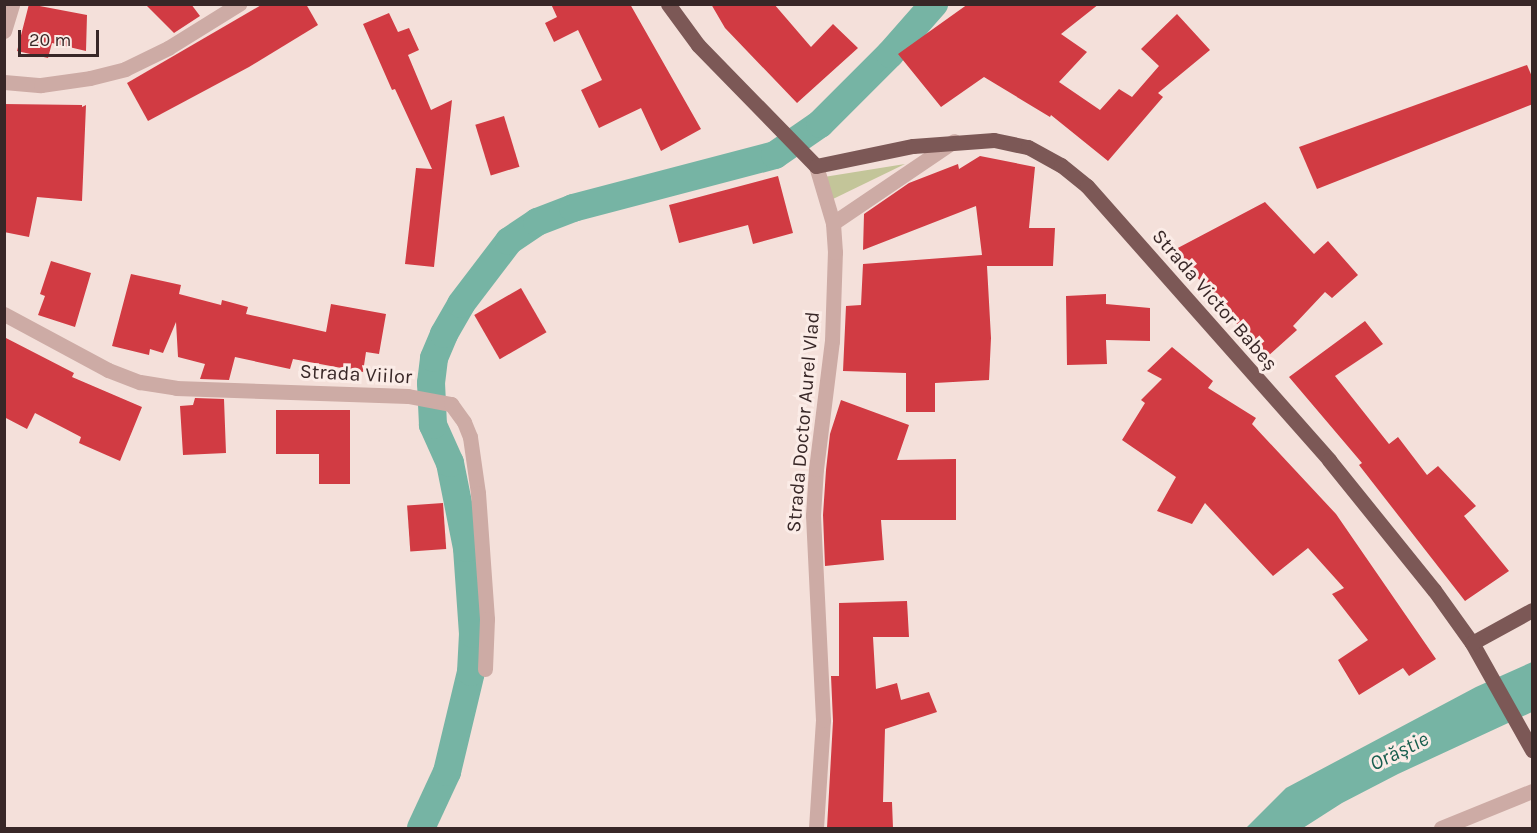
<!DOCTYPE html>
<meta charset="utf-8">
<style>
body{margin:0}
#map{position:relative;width:1537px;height:833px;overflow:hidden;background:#f4e0da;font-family:Karla,sans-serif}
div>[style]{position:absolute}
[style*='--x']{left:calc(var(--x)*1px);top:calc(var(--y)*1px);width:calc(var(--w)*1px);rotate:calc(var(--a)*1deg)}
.green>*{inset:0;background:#c3c599}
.water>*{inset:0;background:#76b4a4}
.canal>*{height:28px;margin:-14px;padding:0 14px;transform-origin:14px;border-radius:14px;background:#76b4a4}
.building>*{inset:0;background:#d13b43;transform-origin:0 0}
.minor>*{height:15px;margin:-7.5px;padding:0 7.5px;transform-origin:7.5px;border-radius:7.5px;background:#cdaba5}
.major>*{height:15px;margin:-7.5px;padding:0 7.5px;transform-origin:7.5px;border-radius:7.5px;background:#7c5856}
span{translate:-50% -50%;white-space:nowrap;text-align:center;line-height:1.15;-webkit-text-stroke:6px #fbece7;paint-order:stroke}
.street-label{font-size:20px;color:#382727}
.water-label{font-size:21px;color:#185e4e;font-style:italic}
.frame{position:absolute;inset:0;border:6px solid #382727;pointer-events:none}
.scale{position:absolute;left:18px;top:30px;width:81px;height:27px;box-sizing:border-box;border:3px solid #382727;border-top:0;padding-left:8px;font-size:18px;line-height:21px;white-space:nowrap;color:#382727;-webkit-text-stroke:4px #fbece7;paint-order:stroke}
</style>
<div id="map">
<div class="green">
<i style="clip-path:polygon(905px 164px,833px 199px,824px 177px)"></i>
</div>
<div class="water">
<i style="clip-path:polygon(1532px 662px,1532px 712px,1398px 774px,1342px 803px,1303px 828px,1246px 828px,1286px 788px,1476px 687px)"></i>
</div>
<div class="canal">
<i style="--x:421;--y:828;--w:62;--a:-65.1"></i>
<i style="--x:447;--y:772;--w:103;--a:-76.5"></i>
<i style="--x:471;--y:672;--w:38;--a:-87"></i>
<i style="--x:473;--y:634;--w:86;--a:-94"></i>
<i style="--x:467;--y:548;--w:87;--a:-101.3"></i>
<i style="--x:450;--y:463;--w:42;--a:-114.1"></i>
<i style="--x:433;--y:425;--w:42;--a:-92.7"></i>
<i style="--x:431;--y:383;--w:25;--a:-83"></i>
<i style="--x:434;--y:358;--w:26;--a:-67"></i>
<i style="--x:444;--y:334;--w:34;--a:-60"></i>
<i style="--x:461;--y:304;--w:79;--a:-52.7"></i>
<i style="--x:509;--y:241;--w:34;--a:-34"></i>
<i style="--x:537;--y:222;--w:39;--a:-21"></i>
<i style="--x:573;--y:208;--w:209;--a:-14.7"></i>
<i style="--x:775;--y:155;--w:55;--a:-34.6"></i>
<i style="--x:820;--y:124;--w:99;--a:-45"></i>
<i style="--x:890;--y:54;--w:67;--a:-48.7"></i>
</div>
<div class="building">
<i style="clip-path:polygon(29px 4px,87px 15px,86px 51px,52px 43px,48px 58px,17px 51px)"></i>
<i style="clip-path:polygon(145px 4px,191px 4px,200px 16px,174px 33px)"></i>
<i style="clip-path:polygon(263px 4px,306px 4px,318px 25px,249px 67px,148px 121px,127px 83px)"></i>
<i style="clip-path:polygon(551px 4px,630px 4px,701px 129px,661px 151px,641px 108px,599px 128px,581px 90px,602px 80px,578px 30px,554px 42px,545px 23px,557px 17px)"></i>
<i style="clip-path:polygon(711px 4px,774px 4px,811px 47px,833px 24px,858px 48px,797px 103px,725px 28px)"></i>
<i style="clip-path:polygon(968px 4px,1099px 4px,1061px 34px,1087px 52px,1059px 82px,1100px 110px,1119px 89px,1132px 97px,1159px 66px,1141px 49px,1177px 14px,1210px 50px,1158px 93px,1163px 97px,1108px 161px,1051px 115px,1050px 117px,984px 77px,941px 107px,898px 54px)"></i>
<i style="clip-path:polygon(389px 13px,398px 32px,409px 28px,419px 50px,408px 55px,431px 110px,452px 100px,434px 267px,405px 264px,416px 168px,432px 169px,395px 89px,392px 90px,363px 24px)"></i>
<i style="clip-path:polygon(1527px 65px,1533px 79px,1533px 104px,1317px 189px,1299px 147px)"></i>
<i style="clip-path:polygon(4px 104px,82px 105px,82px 107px,86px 105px,82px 201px,37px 197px,29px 237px,4px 232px)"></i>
<i style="left:504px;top:116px;width:53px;height:30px;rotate:73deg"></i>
<i style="clip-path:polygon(980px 156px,1035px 167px,1029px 228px,1055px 228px,1053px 266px,987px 266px,991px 338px,989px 380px,935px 383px,935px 412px,906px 412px,906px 373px,843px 371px,846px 306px,861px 305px,863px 264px,982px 255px,976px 206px,863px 250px,864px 214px,909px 183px,958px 164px,959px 169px)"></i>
<i style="clip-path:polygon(778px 176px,793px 233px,753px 244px,748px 225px,679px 243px,669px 205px)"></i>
<i style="clip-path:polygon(1265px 202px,1314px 254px,1328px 241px,1358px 275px,1332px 298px,1325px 292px,1293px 326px,1297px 330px,1268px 356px,1235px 322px,1174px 250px)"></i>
<i style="clip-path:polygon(51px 261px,91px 273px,75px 327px,38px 315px,45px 296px,40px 294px)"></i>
<i style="clip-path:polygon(131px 274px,181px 285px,179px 294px,221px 305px,222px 300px,248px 307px,246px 314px,326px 332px,331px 304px,386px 314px,379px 354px,366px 352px,363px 372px,293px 359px,290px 369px,235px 357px,229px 380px,200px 379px,205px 364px,178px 357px,176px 322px,163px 353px,150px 349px,149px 355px,112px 346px)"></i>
<i style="left:521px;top:288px;width:51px;height:54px;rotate:60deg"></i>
<i style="clip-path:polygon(1106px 294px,1106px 304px,1150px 308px,1150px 341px,1106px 340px,1107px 364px,1067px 365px,1066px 296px)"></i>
<i style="clip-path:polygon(1365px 321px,1383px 344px,1335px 376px,1389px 444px,1398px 437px,1427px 475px,1438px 466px,1476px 506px,1464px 516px,1509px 571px,1465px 601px,1359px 465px,1362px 463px,1289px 377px)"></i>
<i style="clip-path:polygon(4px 337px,74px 373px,72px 377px,142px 407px,120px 461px,79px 443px,81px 437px,35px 413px,27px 429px,4px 417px)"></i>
<i style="clip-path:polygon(1172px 347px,1213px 381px,1208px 388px,1256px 418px,1252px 424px,1336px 514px,1436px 659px,1409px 676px,1403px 668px,1359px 695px,1338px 660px,1368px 640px,1332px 594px,1344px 588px,1308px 548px,1273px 576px,1205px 503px,1192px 524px,1157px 511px,1176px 477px,1122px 440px,1145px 403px,1141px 400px,1162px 379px,1147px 371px)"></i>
<i style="clip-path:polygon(195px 398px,224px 399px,226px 453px,183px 455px,180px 406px,193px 405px)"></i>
<i style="clip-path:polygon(841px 400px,909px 425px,897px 460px,956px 459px,956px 520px,881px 520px,884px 560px,825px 566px,823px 515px,826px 470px,830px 434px)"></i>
<i style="clip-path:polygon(276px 410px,350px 410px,350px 484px,319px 484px,319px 454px,276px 454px)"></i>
<i style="left:443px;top:503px;width:46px;height:36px;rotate:86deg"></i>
<i style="clip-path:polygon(907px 601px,909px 637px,873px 637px,876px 689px,897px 683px,901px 700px,929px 692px,937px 712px,885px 729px,883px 802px,892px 802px,893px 828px,827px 828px,833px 721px,831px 676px,839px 676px,839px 603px)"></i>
</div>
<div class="minor">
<i style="--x:4;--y:31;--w:28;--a:-73"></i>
<i style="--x:4;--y:82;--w:37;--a:5"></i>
<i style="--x:41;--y:85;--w:49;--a:-8.1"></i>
<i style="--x:90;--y:78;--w:36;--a:-14"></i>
<i style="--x:125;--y:69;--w:48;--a:-26"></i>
<i style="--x:168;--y:48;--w:84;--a:-31.8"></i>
<i style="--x:833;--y:223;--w:146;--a:-34.1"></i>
<i style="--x:4;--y:314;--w:118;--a:28.3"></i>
<i style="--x:108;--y:370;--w:34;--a:21"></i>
<i style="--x:140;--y:382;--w:36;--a:9"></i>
<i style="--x:176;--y:388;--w:232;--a:2"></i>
<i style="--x:408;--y:396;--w:44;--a:10.5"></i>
<i style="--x:451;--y:404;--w:22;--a:54"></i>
<i style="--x:464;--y:422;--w:16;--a:68"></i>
<i style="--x:470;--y:437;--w:57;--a:81.9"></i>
<i style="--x:478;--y:493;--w:126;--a:85.9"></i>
<i style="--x:487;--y:619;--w:50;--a:92.3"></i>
<i style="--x:816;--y:828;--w:108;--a:-86.3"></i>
<i style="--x:823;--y:720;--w:205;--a:-92.8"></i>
<i style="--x:813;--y:515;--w:46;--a:-86.3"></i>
<i style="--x:816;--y:469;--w:129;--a:-82.9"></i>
<i style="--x:832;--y:341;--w:89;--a:-88.1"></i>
<i style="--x:835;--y:252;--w:29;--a:-94"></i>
<i style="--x:833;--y:223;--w:59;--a:-106.6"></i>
<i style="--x:1441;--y:828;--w:98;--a:-22.1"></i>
</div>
<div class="major">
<i style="--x:668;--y:4;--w:51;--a:53.8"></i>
<i style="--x:698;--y:45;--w:169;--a:45.7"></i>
<i style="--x:816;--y:166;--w:99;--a:-11.7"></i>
<i style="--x:913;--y:146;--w:81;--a:-4.2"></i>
<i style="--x:994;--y:140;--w:35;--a:12"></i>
<i style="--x:1028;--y:147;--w:38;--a:29"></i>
<i style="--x:1061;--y:165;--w:33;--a:39"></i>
<i style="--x:1087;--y:186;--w:366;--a:48.5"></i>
<i style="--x:1329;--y:460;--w:167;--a:51.1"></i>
<i style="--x:1434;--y:590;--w:65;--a:54.4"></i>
<i style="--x:1472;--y:643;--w:123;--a:60.7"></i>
<i style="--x:1472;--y:643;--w:68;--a:-28.8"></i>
</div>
<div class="street-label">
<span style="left:1215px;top:300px;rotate:49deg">Strada Victor Babeș</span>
<span style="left:356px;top:374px;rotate:3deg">Strada Viilor</span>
<span style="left:803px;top:422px;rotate:-85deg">Strada Doctor Aurel Vlad</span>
</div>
<div class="water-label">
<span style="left:1399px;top:751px;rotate:-26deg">Orăștie</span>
</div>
<div class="frame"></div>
<div class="scale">20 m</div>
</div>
